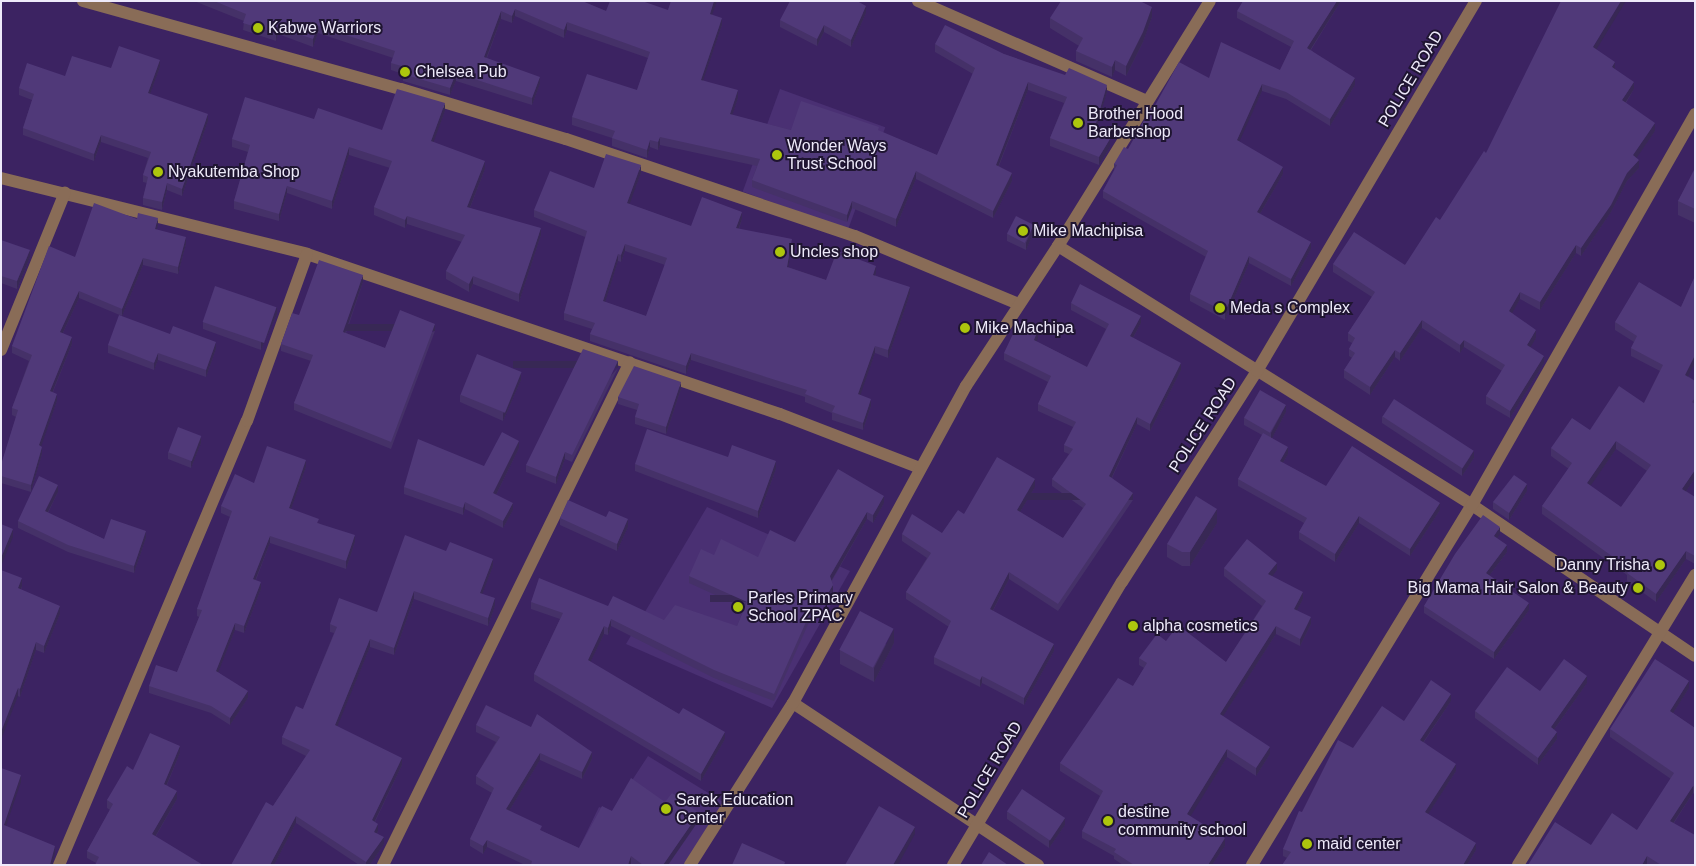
<!DOCTYPE html>
<style>
body{margin:0}
#map{position:relative;width:1696px;height:866px;overflow:hidden;background:#3c2362;font-family:Helvetica,sans-serif}
div>[style]{position:absolute}
[style*='--x']{left:calc(var(--x)*1px);top:calc(var(--y)*1px);width:calc(var(--w)*1px);rotate:calc(var(--a)*1deg)}
.built>*{inset:0;background:#4a3073;transform-origin:0 0}
.minor>*{height:12px;margin:-6px;padding:0 6px;transform-origin:6px;border-radius:6px;background:#896c57}
.wall>*{inset:0;background:#453168}
.shaded-wall>*{inset:0;background:#382855;transform-origin:0 0}
.building>*{inset:0;background:#503979;transform-origin:0 0}
.dots>*{width:14px;height:14px;translate:-50% -50%;box-sizing:border-box;border:2px solid #1f1531;border-radius:50%}
span{translate:-50% -50%;white-space:nowrap;text-align:center;line-height:1.15;-webkit-text-stroke:4px #1f1531;paint-order:stroke}
.poi-label{font-size:16px;color:#eeeafa}
.left{translate:0 -50%;text-align:left}
.right{translate:-100% -50%;text-align:right}
.street-label{font-size:16px;color:#eeeafa}
.frame{position:absolute;inset:0;border:2px solid #eeeafa;pointer-events:none}
</style>
<div id="map">
<div class="built">
<i style="left:780px;top:89px;width:112px;height:109px;rotate:20deg"></i>
<i style="clip-path:polygon(707px 507px,850px 571px,772px 708px,626px 644px)"></i>
<i style="clip-path:polygon(648px 756px,723px 802px,686px 865px,595px 865px,576px 854px,599px 807px,612px 811px)"></i>
</div>
<div class="minor">
<i style="--x:83;--y:1;--w:330;--a:15.5"></i>
<i style="--x:401;--y:89;--w:172;--a:16.9"></i>
<i style="--x:566;--y:139;--w:305;--a:18.6"></i>
<i style="--x:855;--y:236;--w:177;--a:22.6"></i>
<i style="--x:918;--y:1;--w:248;--a:23.6"></i>
<i style="--x:1;--y:178;--w:315;--a:13.9"></i>
<i style="--x:307;--y:254;--w:499;--a:18.7"></i>
<i style="--x:780;--y:414;--w:150;--a:21.1"></i>
<i style="--x:1058;--y:246;--w:488;--a:32"></i>
<i style="--x:1472;--y:505;--w:269;--a:34.1"></i>
<i style="--x:1;--y:350;--w:170;--a:-67.9"></i>
<i style="--x:793;--y:703;--w:294;--a:33.5"></i>
<i style="--x:59;--y:865;--w:482;--a:-67.1"></i>
<i style="--x:247;--y:421;--w:177;--a:-70.2"></i>
<i style="--x:383;--y:865;--w:560;--a:-63.85"></i>
<i style="--x:690;--y:865;--w:192;--a:-57.6"></i>
<i style="--x:793;--y:703;--w:361;--a:-61.4"></i>
<i style="--x:966;--y:386;--w:168;--a:-56.7"></i>
<i style="--x:1058;--y:246;--w:288;--a:-58.2"></i>
<i style="--x:953;--y:865;--w:330;--a:-59.2"></i>
<i style="--x:1122;--y:582;--w:250;--a:-57.4"></i>
<i style="--x:1257;--y:371;--w:430;--a:-59.4"></i>
<i style="--x:1252;--y:865;--w:422;--a:-58.6"></i>
<i style="--x:1472;--y:505;--w:450;--a:-60.3"></i>
<i style="--x:1518;--y:865;--w:340;--a:-58.6"></i>
</div>
<div class="wall">
<i style="clip-path:polygon(194px 1px,582px 1px,606px 11px,668px 10px,671px 1px,717px 1px,712px 14px,722px 25px,703px 80px,738px 98px,732px 115px,791px 130px,879px 131px,937px 155px,973px 74px,935px 52px,935px 44px,1004px 54px,1107px 92px,1095px 131px,1110px 147px,1099px 165px,1050px 146px,1050px 138px,1064px 103px,1028px 90px,999px 166px,1012px 181px,993px 218px,916px 179px,896px 227px,852px 208px,847px 222px,752px 187px,752px 180px,757px 166px,660px 145px,658px 150px,650px 147px,647px 158px,612px 146px,612px 138px,572px 125px,572px 117px,637px 90px,648px 58px,567px 30px,564px 38px,515px 16px,512px 23px,501px 19px,487px 58px,540px 84px,532px 105px,456px 81px,450px 95px,403px 81px,403px 74px,391px 70px,391px 63px,393px 58px,318px 33px,313px 47px,278px 34px,276px 41px,243px 30px,244px 21px)"></i>
<i style="clip-path:polygon(1341px 1px,1311px 50px,1355px 85px,1330px 126px,1286px 99px,1262px 91px,1239px 141px,1283px 174px,1260px 214px,1311px 249px,1291px 286px,1249px 263px,1225px 320px,1190px 301px,1190px 294px,1206px 257px,1103px 198px,1103px 191px,1114px 170px,1114px 164px,1128px 149px,1153px 109px,1280px 70px,1291px 47px,1237px 18px,1237px 11px)"></i>
<i style="clip-path:polygon(866px 13px,851px 47px,824px 32px,817px 46px,780px 27px,780px 20px)"></i>
<i style="clip-path:polygon(1152px 17px,1143px 42px,1126px 76px,1115px 70px,1112px 77px,1076px 61px,1076px 51px,1079px 46px,1050px 28px,1050px 18px)"></i>
<i style="clip-path:polygon(1596px 50px,1634px 89px,1626px 103px,1655px 131px,1636px 158px,1639px 168px,1627px 181px,1611px 212px,1581px 256px,1576px 253px,1540px 310px,1520px 299px,1512px 313px,1536px 338px,1530px 347px,1544px 363px,1510px 418px,1486px 404px,1486px 396px,1502px 371px,1464px 347px,1460px 353px,1422px 328px,1400px 361px,1395px 357px,1370px 395px,1344px 378px,1344px 370px,1352px 358px,1349px 356px,1349px 349px,1352px 343px,1348px 341px,1348px 333px,1372px 297px,1333px 272px,1333px 264px,1405px 265px,1440px 220px,1486px 153px)"></i>
<i style="clip-path:polygon(160px 67px,150px 94px,208px 121px,182px 196px,167px 190px,162px 210px,143px 205px,143px 198px,147px 183px,143px 182px,143px 175px,148px 158px,101px 142px,94px 161px,23px 135px,23px 128px,32px 100px,19px 95px,19px 88px,65px 76px,111px 68px)"></i>
<i style="clip-path:polygon(445px 111px,433px 142px,485px 169px,470px 208px,541px 235px,519px 302px,473px 284px,469px 292px,446px 279px,446px 271px,462px 242px,407px 224px,405px 228px,374px 215px,374px 207px,390px 168px,349px 155px,332px 209px,287px 193px,279px 221px,234px 209px,234px 201px,248px 152px,232px 147px,232px 139px,314px 119px,382px 130px)"></i>
<i style="clip-path:polygon(1695px 170px,1695px 223px,1678px 215px,1678px 201px)"></i>
<i style="clip-path:polygon(evenodd,641px 173px,629px 204px,691px 226px,742px 219px,739px 229px,792px 246px,788px 267px,826px 280px,876px 273px,875px 275px,910px 294px,888px 358px,875px 353px,860px 395px,871px 406px,863px 430px,832px 420px,832px 413px,805px 402px,805px 397px,691px 360px,686px 374px,590px 341px,590px 334px,592px 329px,564px 320px,564px 313px,585px 237px,534px 217px,534px 210px,594px 188px,641px 173px,625px 251px,665px 265px,646px 316px,605px 302px,618px 261px,621px 262px,625px 251px)"></i>
<i style="clip-path:polygon(137px 219px,158px 225px,156px 229px,186px 244px,178px 274px,143px 265px,122px 316px,79px 298px,63px 333px,72px 344px,53px 392px,57px 401px,41px 446px,42px 454px,31px 492px,1px 483px,1px 465px,16px 417px,12px 415px,12px 408px,29px 361px,12px 353px,12px 346px,75px 257px)"></i>
<i style="clip-path:polygon(1034px 232px,1026px 250px,1007px 241px,1007px 234px)"></i>
<i style="clip-path:polygon(1px 240px,30px 257px,17px 289px,1px 283px)"></i>
<i style="clip-path:polygon(evenodd,1695px 276px,1695px 363px,1688px 376px,1695px 381px,1695px 478px,1686px 491px,1695px 497px,1695px 564px,1686px 559px,1656px 602px,1627px 581px,1627px 575px,1542px 514px,1542px 506px,1569px 469px,1551px 456px,1551px 448px,1590px 430px,1644px 403px,1660px 371px,1631px 356px,1631px 348px,1634px 342px,1615px 330px,1615px 322px,1681px 307px,1695px 276px,1616px 449px,1647px 471px,1621px 507px,1590px 486px,1616px 449px)"></i>
<i style="clip-path:polygon(363px 282px,346px 333px,385px 348px,435px 331px,391px 449px,294px 410px,294px 403px,311px 361px,281px 351px,281px 344px,299px 315px)"></i>
<i style="clip-path:polygon(1071px 303px,1141px 323px,1133px 338px,1181px 370px,1150px 431px,1137px 424px,1112px 478px,1133px 500px,1058px 611px,1009px 579px,993px 611px,1054px 651px,1024px 705px,982px 683px,980px 687px,934px 664px,934px 657px,949px 627px,906px 599px,906px 592px,927px 558px,902px 541px,902px 534px,942px 533px,964px 514px,1035px 487px,1020px 512px,1063px 538px,1083px 508px,1052px 486px,1052px 479px,1069px 454px,1064px 452px,1064px 445px,1073px 427px,1038px 411px,1038px 404px,1048px 382px,1004px 360px,1004px 353px,1038px 338px,1036px 341px,1087px 367px,1106px 329px,1071px 310px)"></i>
<i style="clip-path:polygon(277px 314px,261px 350px,203px 329px,203px 322px)"></i>
<i style="clip-path:polygon(170px 334px,216px 349px,206px 377px,158px 360px,154px 370px,108px 353px,108px 345px)"></i>
<i style="clip-path:polygon(618px 368px,572px 462px,565px 459px,556px 484px,526px 472px,526px 465px)"></i>
<i style="clip-path:polygon(521px 380px,503px 421px,460px 402px,460px 395px)"></i>
<i style="clip-path:polygon(681px 389px,666px 434px,635px 424px,635px 417px,637px 410px,618px 404px,618px 397px)"></i>
<i style="clip-path:polygon(1286px 412px,1272px 438px,1288px 454px,1283px 463px,1326px 486px,1440px 510px,1410px 556px,1359px 523px,1335px 562px,1299px 539px,1299px 532px,1304px 523px,1238px 486px,1238px 479px,1262px 435px,1244px 425px,1244px 418px)"></i>
<i style="clip-path:polygon(1382px 416px,1474px 458px,1462px 476px,1382px 423px)"></i>
<i style="clip-path:polygon(201px 443px,191px 468px,168px 459px,168px 452px)"></i>
<i style="clip-path:polygon(519px 448px,496px 495px,513px 510px,503px 528px,465px 509px,463px 515px,404px 494px,404px 487px,484px 466px)"></i>
<i style="clip-path:polygon(728px 457px,776px 469px,758px 518px,635px 471px,635px 464px)"></i>
<i style="clip-path:polygon(306px 467px,291px 509px,355px 542px,346px 569px,270px 543px,256px 580px,261px 589px,244px 633px,235px 630px,218px 672px,248px 698px,230px 725px,211px 713px,149px 693px,149px 686px,177px 672px,199px 617px,197px 616px,197px 609px,230px 517px,221px 513px,221px 506px,254px 483px)"></i>
<i style="clip-path:polygon(1527px 491px,1509px 520px,1493px 509px,1493px 502px)"></i>
<i style="clip-path:polygon(58px 492px,48px 513px,104px 539px,146px 538px,134px 573px,68px 552px,18px 528px,18px 521px)"></i>
<i style="clip-path:polygon(884px 503px,873px 523px,867px 519px,832px 581px,833px 593px,827px 602px,818px 602px,774px 701px,714px 678px,611px 626px,608px 635px,604px 634px,590px 662px,679px 714px,725px 739px,701px 781px,534px 681px,534px 674px,560px 619px,531px 609px,531px 602px,608px 606px,664px 620px,737px 626px,744px 608px,689px 583px,689px 576px,714px 555px,758px 557px,795px 542px)"></i>
<i style="clip-path:polygon(560px 518px,628px 527px,617px 551px,560px 525px)"></i>
<i style="clip-path:polygon(1217px 523px,1190px 566px,1182px 566px,1167px 557px,1167px 544px)"></i>
<i style="clip-path:polygon(1500px 534px,1497px 538px,1507px 552px,1489px 576px,1529px 610px,1494px 659px,1424px 613px,1424px 606px)"></i>
<i style="clip-path:polygon(446px 551px,493px 566px,482px 594px,495px 606px,488px 626px,414px 599px,394px 655px,370px 647px,337px 726px,402px 765px,375px 822px,378px 831px,377px 833px,384px 844px,370px 865px,359px 865px,296px 823px,274px 865px,231px 865px,273px 806px,306px 756px,282px 744px,282px 737px,303px 709px,334px 633px,330px 632px,330px 624px,377px 612px)"></i>
<i style="clip-path:polygon(1224px 568px,1277px 570px,1272px 576px,1303px 599px,1297px 610px,1311px 624px,1300px 646px,1276px 634px,1223px 716px,1270px 754px,1256px 776px,1227px 757px,1190px 816px,1225px 846px,1212px 865px,1123px 865px,1114px 859px,1114px 856px,1082px 838px,1082px 831px,1100px 796px,1060px 771px,1060px 763px,1133px 686px,1144px 668px,1139px 665px,1139px 658px,1226px 662px,1262px 606px,1224px 576px)"></i>
<i style="clip-path:polygon(1px 570px,22px 586px,21px 590px,60px 614px,44px 653px,36px 650px,20px 697px,18px 696px)"></i>
<i style="clip-path:polygon(894px 643px,874px 682px,840px 664px,840px 650px)"></i>
<i style="clip-path:polygon(1587px 683px,1554px 730px,1557px 739px,1538px 765px,1475px 718px,1475px 711px,1540px 691px)"></i>
<i style="clip-path:polygon(1689px 688px,1673px 713px,1695px 728px,1695px 795px,1693px 793px,1674px 823px,1695px 865px,1649px 865px,1647px 864px,1647px 865px,1528px 865px,1637px 830px,1671px 779px,1610px 737px,1610px 729px)"></i>
<i style="clip-path:polygon(1451px 701px,1424px 742px,1456px 771px,1428px 814px,1476px 850px,1467px 865px,1282px 865px,1287px 858px,1283px 856px,1283px 849px,1302px 812px,1353px 748px,1404px 721px)"></i>
<i style="clip-path:polygon(476px 725px,592px 759px,582px 779px,540px 760px,509px 811px,542px 831px,579px 848px,612px 811px,665px 802px,699px 820px,668px 865px,633px 865px,631px 863px,631px 865px,525px 865px,487px 847px,483px 854px,470px 846px,470px 839px,492px 793px,476px 784px,476px 776px,496px 742px,476px 732px)"></i>
<i style="clip-path:polygon(180px 753px,167px 785px,177px 799px,156px 836px,96px 863px,87px 858px,87px 851px,110px 810px,107px 808px,107px 800px,133px 770px)"></i>
<i style="clip-path:polygon(1007px 812px,1065px 825px,1049px 848px,1007px 819px)"></i>
</div>
<div class="shaded-wall">
<i style="clip-path:polygon(714px 1px,717px 1px,710px 21px,710px 14px)"></i>
<i style="clip-path:polygon(1337px 1px,1341px 1px,1307px 55px,1307px 48px)"></i>
<i style="clip-path:polygon(1621px 1px,1626px 1px,1593px 55px,1593px 47px)"></i>
<i style="clip-path:polygon(866px 6px,866px 13px,851px 47px,851px 40px)"></i>
<i style="clip-path:polygon(1152px 7px,1152px 17px,1143px 42px,1126px 76px,1126px 66px)"></i>
<i style="clip-path:polygon(515px 9px,515px 16px,512px 23px,512px 16px)"></i>
<i style="clip-path:polygon(501px 11px,501px 19px,484px 64px,484px 57px)"></i>
<i style="clip-path:polygon(722px 18px,722px 25px,701px 87px,701px 80px)"></i>
<i style="clip-path:polygon(567px 22px,567px 30px,564px 38px,564px 30px)"></i>
<i style="clip-path:polygon(824px 25px,824px 32px,817px 46px,817px 39px)"></i>
<i style="clip-path:polygon(318px 26px,318px 33px,313px 47px,313px 39px)"></i>
<i style="clip-path:polygon(278px 27px,278px 34px,276px 41px,276px 33px)"></i>
<i style="clip-path:polygon(160px 60px,160px 67px,148px 100px,148px 93px)"></i>
<i style="clip-path:polygon(1115px 60px,1115px 70px,1112px 77px,1112px 67px)"></i>
<i style="clip-path:polygon(1615px 62px,1615px 70px,1612px 67px)"></i>
<i style="clip-path:polygon(456px 73px,456px 81px,450px 95px,450px 88px)"></i>
<i style="clip-path:polygon(540px 77px,540px 84px,532px 105px,532px 98px)"></i>
<i style="clip-path:polygon(1355px 78px,1355px 85px,1330px 126px,1330px 119px)"></i>
<i style="clip-path:polygon(1028px 82px,1028px 90px,996px 172px,996px 165px)"></i>
<i style="clip-path:polygon(1634px 82px,1634px 89px,1622px 108px,1622px 100px)"></i>
<i style="clip-path:polygon(1262px 84px,1262px 91px,1237px 147px,1237px 140px)"></i>
<i style="clip-path:polygon(1107px 85px,1107px 92px,1094px 138px,1094px 130px)"></i>
<i style="clip-path:polygon(738px 90px,738px 98px,730px 122px,730px 114px)"></i>
<i style="clip-path:polygon(445px 103px,445px 111px,431px 149px,431px 141px)"></i>
<i style="clip-path:polygon(208px 114px,208px 121px,182px 196px,182px 189px)"></i>
<i style="clip-path:polygon(1655px 123px,1655px 131px,1633px 163px,1633px 155px)"></i>
<i style="clip-path:polygon(101px 135px,101px 142px,94px 161px,94px 154px)"></i>
<i style="clip-path:polygon(660px 137px,660px 145px,658px 150px,658px 142px)"></i>
<i style="clip-path:polygon(1110px 139px,1110px 147px,1099px 165px,1099px 157px)"></i>
<i style="clip-path:polygon(650px 140px,650px 147px,647px 158px,647px 150px)"></i>
<i style="clip-path:polygon(349px 147px,349px 155px,332px 209px,332px 201px)"></i>
<i style="clip-path:polygon(1639px 160px,1639px 168px,1627px 181px,1611px 212px,1581px 256px,1581px 248px,1627px 173px)"></i>
<i style="clip-path:polygon(485px 161px,485px 169px,467px 215px,467px 207px)"></i>
<i style="clip-path:polygon(641px 165px,641px 173px,627px 211px,627px 203px)"></i>
<i style="clip-path:polygon(1283px 167px,1283px 174px,1257px 219px,1257px 212px)"></i>
<i style="clip-path:polygon(916px 171px,916px 179px,896px 227px,896px 219px)"></i>
<i style="clip-path:polygon(1012px 173px,1012px 181px,993px 218px,993px 211px)"></i>
<i style="clip-path:polygon(167px 183px,167px 190px,162px 210px,162px 202px)"></i>
<i style="clip-path:polygon(287px 186px,287px 193px,279px 221px,279px 214px)"></i>
<i style="clip-path:polygon(852px 201px,852px 208px,847px 222px,847px 215px)"></i>
<i style="clip-path:polygon(742px 212px,742px 219px,736px 236px,736px 228px)"></i>
<i style="clip-path:polygon(407px 216px,407px 224px,405px 228px,405px 220px)"></i>
<i style="clip-path:polygon(158px 218px,158px 225px,155px 236px,155px 229px)"></i>
<i style="clip-path:polygon(1034px 225px,1034px 232px,1026px 250px,1026px 243px)"></i>
<i style="clip-path:polygon(541px 228px,541px 235px,519px 302px,519px 294px)"></i>
<i style="clip-path:polygon(186px 237px,186px 244px,178px 274px,178px 267px)"></i>
<i style="clip-path:polygon(792px 239px,792px 246px,787px 274px,787px 267px)"></i>
<i style="clip-path:polygon(1311px 242px,1311px 249px,1291px 286px,1291px 279px)"></i>
<i style="clip-path:polygon(625px 244px,625px 251px,621px 262px,621px 255px)"></i>
<i style="clip-path:polygon(1576px 245px,1576px 253px,1540px 310px,1540px 302px)"></i>
<i style="clip-path:polygon(30px 250px,30px 257px,17px 289px,17px 281px)"></i>
<i style="clip-path:polygon(618px 254px,618px 261px,603px 309px,603px 301px)"></i>
<i style="clip-path:polygon(1249px 256px,1249px 263px,1225px 320px,1225px 312px)"></i>
<i style="clip-path:polygon(143px 258px,143px 265px,122px 316px,122px 309px)"></i>
<i style="clip-path:polygon(876px 266px,876px 273px,873px 282px,873px 275px)"></i>
<i style="clip-path:polygon(363px 275px,363px 282px,343px 339px,343px 332px)"></i>
<i style="clip-path:polygon(473px 276px,473px 284px,469px 292px,469px 284px)"></i>
<i style="clip-path:polygon(910px 287px,910px 294px,888px 358px,888px 350px)"></i>
<i style="clip-path:polygon(79px 291px,79px 298px,60px 339px,60px 332px)"></i>
<i style="clip-path:polygon(1520px 292px,1520px 299px,1509px 319px,1509px 311px)"></i>
<i style="clip-path:polygon(277px 307px,277px 314px,261px 350px,261px 343px)"></i>
<i style="clip-path:polygon(1141px 316px,1141px 323px,1130px 343px,1130px 336px)"></i>
<i style="clip-path:polygon(1422px 320px,1422px 328px,1400px 361px,1400px 353px)"></i>
<i style="left:435px;top:324px;width:7px;height:126px;rotate:90deg"></i>
<i style="clip-path:polygon(1038px 330px,1038px 338px,1034px 347px,1034px 340px)"></i>
<i style="clip-path:polygon(1536px 330px,1536px 338px,1527px 353px,1527px 345px)"></i>
<i style="clip-path:polygon(72px 337px,72px 344px,50px 398px,50px 391px)"></i>
<i style="clip-path:polygon(1464px 340px,1464px 347px,1460px 353px,1460px 345px)"></i>
<i style="clip-path:polygon(216px 342px,216px 349px,206px 377px,206px 370px)"></i>
<i style="clip-path:polygon(875px 346px,875px 353px,858px 402px,858px 394px)"></i>
<i style="clip-path:polygon(1395px 350px,1395px 357px,1370px 395px,1370px 387px)"></i>
<i style="clip-path:polygon(158px 353px,158px 360px,154px 370px,154px 363px)"></i>
<i style="clip-path:polygon(691px 353px,691px 360px,686px 374px,686px 366px)"></i>
<i style="clip-path:polygon(1695px 355px,1695px 363px,1685px 383px,1685px 375px)"></i>
<i style="clip-path:polygon(1544px 356px,1544px 363px,1510px 418px,1510px 411px)"></i>
<i style="left:618px;top:361px;width:7px;height:105px;rotate:90deg"></i>
<i style="clip-path:polygon(1181px 363px,1181px 370px,1150px 431px,1150px 424px)"></i>
<i style="clip-path:polygon(521px 372px,521px 380px,503px 421px,503px 414px)"></i>
<i style="clip-path:polygon(681px 382px,681px 389px,666px 434px,666px 427px)"></i>
<i style="clip-path:polygon(57px 394px,57px 401px,39px 453px,39px 445px)"></i>
<i style="clip-path:polygon(871px 399px,871px 406px,863px 430px,863px 423px)"></i>
<i style="clip-path:polygon(1286px 405px,1286px 412px,1271px 440px,1271px 433px)"></i>
<i style="clip-path:polygon(1137px 417px,1137px 424px,1109px 483px,1109px 476px)"></i>
<i style="clip-path:polygon(201px 436px,201px 443px,191px 468px,191px 461px)"></i>
<i style="clip-path:polygon(519px 441px,519px 448px,493px 501px,493px 493px)"></i>
<i style="clip-path:polygon(1616px 441px,1616px 449px,1587px 491px,1587px 483px)"></i>
<i style="clip-path:polygon(42px 447px,42px 454px,31px 492px,31px 485px)"></i>
<i style="clip-path:polygon(1288px 447px,1288px 454px,1280px 468px,1280px 461px)"></i>
<i style="clip-path:polygon(1474px 451px,1474px 458px,1462px 476px,1462px 469px)"></i>
<i style="clip-path:polygon(565px 452px,565px 459px,556px 484px,556px 477px)"></i>
<i style="clip-path:polygon(306px 460px,306px 467px,289px 515px,289px 508px)"></i>
<i style="clip-path:polygon(776px 461px,776px 469px,758px 518px,758px 511px)"></i>
<i style="clip-path:polygon(1695px 470px,1695px 478px,1682px 497px,1682px 489px)"></i>
<i style="clip-path:polygon(1035px 479px,1035px 487px,1017px 517px,1017px 510px)"></i>
<i style="clip-path:polygon(1527px 484px,1527px 491px,1509px 520px,1509px 513px)"></i>
<i style="clip-path:polygon(58px 485px,58px 492px,45px 518px,45px 511px)"></i>
<i style="left:1133px;top:493px;width:7px;height:134px;rotate:90deg"></i>
<i style="clip-path:polygon(884px 496px,884px 503px,873px 523px,873px 515px)"></i>
<i style="clip-path:polygon(465px 502px,465px 509px,463px 515px,463px 508px)"></i>
<i style="clip-path:polygon(513px 503px,513px 510px,503px 528px,503px 521px)"></i>
<i style="clip-path:polygon(1440px 503px,1440px 510px,1410px 556px,1410px 549px)"></i>
<i style="clip-path:polygon(1217px 509px,1217px 523px,1190px 566px,1190px 552px)"></i>
<i style="clip-path:polygon(867px 512px,867px 519px,830px 583px,830px 576px)"></i>
<i style="clip-path:polygon(1359px 516px,1359px 523px,1335px 562px,1335px 554px)"></i>
<i style="clip-path:polygon(628px 519px,628px 527px,617px 551px,617px 544px)"></i>
<i style="clip-path:polygon(1500px 527px,1500px 534px,1494px 543px,1494px 536px)"></i>
<i style="clip-path:polygon(13px 529px,13px 537px,1px 566px,1px 558px)"></i>
<i style="clip-path:polygon(146px 531px,146px 538px,134px 573px,134px 566px)"></i>
<i style="clip-path:polygon(355px 535px,355px 542px,346px 569px,346px 561px)"></i>
<i style="clip-path:polygon(270px 536px,270px 543px,253px 586px,253px 579px)"></i>
<i style="clip-path:polygon(1507px 545px,1507px 552px,1486px 580px,1486px 573px)"></i>
<i style="clip-path:polygon(1686px 551px,1686px 559px,1656px 602px,1656px 594px)"></i>
<i style="clip-path:polygon(493px 559px,493px 566px,480px 600px,480px 593px)"></i>
<i style="clip-path:polygon(1277px 563px,1277px 570px,1268px 582px,1268px 574px)"></i>
<i style="clip-path:polygon(1009px 572px,1009px 579px,990px 616px,990px 609px)"></i>
<i style="clip-path:polygon(22px 578px,22px 586px,18px 596px,18px 588px)"></i>
<i style="clip-path:polygon(261px 582px,261px 589px,244px 633px,244px 626px)"></i>
<i style="clip-path:polygon(833px 585px,833px 593px,827px 602px,827px 595px)"></i>
<i style="clip-path:polygon(414px 591px,414px 599px,394px 655px,394px 648px)"></i>
<i style="clip-path:polygon(1303px 592px,1303px 599px,1294px 616px,1294px 609px)"></i>
<i style="left:818px;top:595px;width:7px;height:108px;rotate:90deg"></i>
<i style="clip-path:polygon(495px 598px,495px 606px,488px 626px,488px 618px)"></i>
<i style="clip-path:polygon(1529px 603px,1529px 610px,1494px 659px,1494px 652px)"></i>
<i style="clip-path:polygon(60px 606px,60px 614px,44px 653px,44px 646px)"></i>
<i style="clip-path:polygon(1311px 617px,1311px 624px,1300px 646px,1300px 639px)"></i>
<i style="clip-path:polygon(611px 619px,611px 626px,608px 635px,608px 628px)"></i>
<i style="clip-path:polygon(235px 623px,235px 630px,216px 678px,216px 671px)"></i>
<i style="clip-path:polygon(604px 626px,604px 634px,588px 667px,588px 660px)"></i>
<i style="clip-path:polygon(1276px 626px,1276px 634px,1220px 721px,1220px 714px)"></i>
<i style="clip-path:polygon(894px 629px,894px 643px,874px 682px,874px 668px)"></i>
<i style="clip-path:polygon(370px 639px,370px 647px,335px 732px,335px 725px)"></i>
<i style="clip-path:polygon(36px 642px,36px 650px,20px 697px,20px 689px)"></i>
<i style="clip-path:polygon(1054px 644px,1054px 651px,1024px 705px,1024px 698px)"></i>
<i style="clip-path:polygon(982px 676px,982px 683px,980px 687px,980px 680px)"></i>
<i style="clip-path:polygon(1587px 676px,1587px 683px,1551px 734px,1551px 727px)"></i>
<i style="clip-path:polygon(1689px 681px,1689px 688px,1670px 718px,1670px 711px)"></i>
<i style="clip-path:polygon(18px 688px,18px 696px,1px 740px,1px 732px)"></i>
<i style="clip-path:polygon(248px 691px,248px 698px,230px 725px,230px 718px)"></i>
<i style="clip-path:polygon(1451px 694px,1451px 701px,1420px 747px,1420px 740px)"></i>
<i style="clip-path:polygon(725px 732px,725px 739px,701px 781px,701px 774px)"></i>
<i style="clip-path:polygon(1557px 732px,1557px 739px,1538px 765px,1538px 758px)"></i>
<i style="clip-path:polygon(180px 746px,180px 753px,164px 791px,164px 784px)"></i>
<i style="clip-path:polygon(1270px 747px,1270px 754px,1256px 776px,1256px 768px)"></i>
<i style="clip-path:polygon(1227px 749px,1227px 757px,1187px 822px,1187px 814px)"></i>
<i style="clip-path:polygon(592px 752px,592px 759px,582px 779px,582px 772px)"></i>
<i style="clip-path:polygon(540px 753px,540px 760px,506px 816px,506px 809px)"></i>
<i style="clip-path:polygon(402px 758px,402px 765px,372px 827px,372px 820px)"></i>
<i style="clip-path:polygon(1456px 764px,1456px 771px,1425px 819px,1425px 812px)"></i>
<i style="clip-path:polygon(21px 775px,21px 782px,4px 832px,4px 825px)"></i>
<i style="clip-path:polygon(1693px 786px,1693px 793px,1670px 828px,1670px 821px)"></i>
<i style="clip-path:polygon(177px 791px,177px 799px,152px 842px,152px 834px)"></i>
<i style="clip-path:polygon(699px 813px,699px 820px,668px 865px,663px 865px)"></i>
<i style="clip-path:polygon(296px 816px,296px 823px,274px 865px,270px 865px)"></i>
<i style="clip-path:polygon(1065px 818px,1065px 825px,1049px 848px,1049px 841px)"></i>
<i style="clip-path:polygon(378px 824px,378px 831px,374px 839px,374px 832px)"></i>
<i style="clip-path:polygon(915px 827px,915px 834px,898px 865px,893px 865px)"></i>
<i style="clip-path:polygon(384px 837px,384px 844px,370px 865px,366px 865px,366px 862px)"></i>
<i style="clip-path:polygon(1225px 838px,1225px 846px,1212px 865px,1208px 865px)"></i>
<i style="clip-path:polygon(487px 840px,487px 847px,483px 854px,483px 846px)"></i>
<i style="clip-path:polygon(1476px 843px,1476px 850px,1467px 865px,1463px 865px)"></i>
<i style="clip-path:polygon(55px 846px,55px 853px,52px 865px,50px 865px)"></i>
<i style="clip-path:polygon(631px 856px,631px 865px,628px 865px)"></i>
<i style="clip-path:polygon(1647px 856px,1647px 865px,1642px 865px)"></i>
</div>
<div class="building">
<i style="clip-path:polygon(214px 1px,582px 1px,606px 11px,610px 1px,642px 1px,668px 10px,671px 1px,714px 1px,710px 14px,722px 18px,701px 80px,738px 90px,730px 114px,791px 130px,801px 101px,879px 127px,878px 130px,937px 155px,975px 68px,935px 44px,945px 25px,1004px 54px,1065px 75px,1069px 68px,1107px 85px,1094px 130px,1110px 139px,1099px 157px,1050px 138px,1067px 97px,1028px 82px,996px 165px,1012px 173px,993px 211px,916px 171px,896px 219px,852px 201px,847px 215px,752px 180px,760px 159px,660px 137px,658px 142px,650px 140px,647px 150px,612px 138px,615px 131px,572px 117px,587px 74px,637px 90px,650px 52px,567px 22px,564px 30px,515px 9px,512px 16px,501px 11px,484px 57px,540px 77px,532px 98px,456px 73px,450px 88px,403px 74px,405px 67px,391px 63px,395px 51px,318px 26px,313px 39px,278px 27px,276px 33px,243px 23px,246px 14px)"></i>
<i style="clip-path:polygon(790px 1px,857px 1px,866px 6px,851px 40px,824px 25px,817px 39px,780px 20px)"></i>
<i style="clip-path:polygon(1061px 1px,1140px 1px,1152px 7px,1143px 32px,1126px 66px,1115px 60px,1112px 67px,1076px 51px,1083px 38px,1050px 18px)"></i>
<i style="clip-path:polygon(1243px 1px,1337px 1px,1307px 48px,1355px 78px,1330px 119px,1286px 92px,1262px 84px,1237px 140px,1283px 167px,1257px 212px,1311px 242px,1291px 279px,1249px 256px,1225px 312px,1190px 294px,1208px 251px,1103px 191px,1117px 165px,1114px 164px,1124px 147px,1128px 149px,1151px 108px,1153px 109px,1179px 62px,1209px 78px,1221px 42px,1280px 70px,1294px 41px,1237px 11px)"></i>
<i style="clip-path:polygon(1561px 1px,1621px 1px,1593px 47px,1615px 62px,1612px 67px,1634px 82px,1622px 100px,1655px 123px,1633px 155px,1639px 160px,1627px 173px,1611px 205px,1581px 248px,1576px 245px,1540px 302px,1520px 292px,1509px 311px,1536px 330px,1527px 345px,1544px 356px,1510px 411px,1486px 396px,1505px 365px,1464px 340px,1460px 345px,1422px 320px,1400px 353px,1395px 350px,1370px 387px,1344px 370px,1355px 353px,1349px 349px,1355px 338px,1348px 333px,1375px 292px,1333px 264px,1354px 232px,1405px 265px,1436px 217px,1440px 220px,1484px 151px,1486px 153px)"></i>
<i style="clip-path:polygon(119px 46px,160px 60px,148px 93px,208px 114px,182px 189px,167px 183px,162px 202px,143px 198px,148px 177px,143px 175px,151px 152px,101px 135px,94px 154px,23px 128px,34px 94px,19px 88px,27px 63px,65px 76px,72px 56px,111px 68px)"></i>
<i style="clip-path:polygon(397px 89px,445px 103px,431px 141px,485px 161px,467px 207px,541px 228px,519px 294px,473px 276px,469px 284px,446px 271px,465px 235px,407px 216px,405px 220px,374px 207px,392px 161px,349px 147px,332px 201px,287px 186px,279px 214px,234px 201px,250px 145px,232px 139px,245px 97px,314px 119px,318px 108px,382px 130px)"></i>
<i style="clip-path:polygon(evenodd,606px 154px,641px 165px,627px 203px,691px 226px,702px 197px,742px 212px,736px 228px,792px 239px,787px 267px,826px 280px,837px 251px,876px 266px,873px 275px,910px 287px,888px 350px,875px 346px,858px 394px,871px 399px,863px 423px,832px 412px,835px 406px,805px 394px,807px 390px,691px 353px,686px 366px,590px 334px,595px 323px,564px 313px,587px 231px,534px 210px,550px 171px,594px 188px,606px 154px,625px 244px,667px 258px,646px 316px,603px 301px,618px 254px,621px 255px,625px 244px)"></i>
<i style="clip-path:polygon(1694px 170px,1695px 170px,1695px 209px,1678px 201px)"></i>
<i style="clip-path:polygon(94px 203px,137px 219px,138px 213px,158px 218px,155px 229px,186px 237px,178px 267px,143px 258px,122px 309px,79px 291px,60px 332px,72px 337px,50px 391px,57px 394px,39px 445px,42px 447px,31px 485px,1px 476px,1px 465px,18px 410px,12px 408px,32px 355px,12px 346px,49px 246px,75px 257px)"></i>
<i style="left:1016px;top:216px;width:20px;height:20px;rotate:27deg"></i>
<i style="clip-path:polygon(1px 240px,30px 250px,17px 281px,1px 276px)"></i>
<i style="clip-path:polygon(319px 260px,363px 275px,343px 332px,385px 348px,400px 310px,435px 324px,391px 442px,294px 403px,313px 355px,281px 344px,292px 313px,299px 315px)"></i>
<i style="clip-path:polygon(evenodd,1695px 276px,1695px 355px,1685px 375px,1695px 381px,1695px 398px,1692px 402px,1695px 404px,1695px 470px,1682px 489px,1695px 497px,1695px 556px,1686px 551px,1656px 594px,1627px 573px,1630px 569px,1542px 506px,1572px 463px,1551px 448px,1572px 418px,1590px 430px,1619px 386px,1644px 403px,1663px 365px,1631px 348px,1637px 336px,1615px 322px,1639px 282px,1681px 307px,1695px 276px,1616px 441px,1651px 465px,1621px 507px,1587px 483px,1616px 441px)"></i>
<i style="clip-path:polygon(1080px 284px,1141px 316px,1130px 336px,1181px 363px,1150px 424px,1137px 417px,1109px 476px,1133px 493px,1058px 604px,1009px 572px,990px 609px,1054px 644px,1024px 698px,982px 676px,980px 680px,934px 657px,951px 621px,906px 592px,931px 553px,902px 534px,912px 514px,942px 533px,958px 510px,964px 514px,997px 457px,1035px 479px,1017px 510px,1063px 538px,1086px 504px,1052px 479px,1073px 449px,1064px 445px,1076px 422px,1038px 404px,1051px 376px,1004px 353px,1019px 321px,1038px 330px,1034px 340px,1087px 367px,1109px 324px,1071px 303px)"></i>
<i style="left:215px;top:286px;width:65px;height:38px;rotate:19deg"></i>
<i style="clip-path:polygon(119px 315px,170px 334px,173px 326px,216px 342px,206px 370px,158px 353px,154px 363px,108px 345px)"></i>
<i style="clip-path:polygon(583px 349px,618px 361px,572px 455px,565px 452px,556px 477px,526px 465px)"></i>
<i style="left:477px;top:354px;width:48px;height:44px;rotate:22deg"></i>
<i style="clip-path:polygon(634px 366px,681px 382px,666px 427px,635px 417px,639px 404px,618px 397px)"></i>
<i style="left:1260px;top:390px;width:30px;height:32px;rotate:30deg"></i>
<i style="left:1394px;top:399px;width:95px;height:21px;rotate:33deg"></i>
<i style="left:178px;top:427px;width:25px;height:27px;rotate:21deg"></i>
<i style="clip-path:polygon(647px 429px,728px 457px,732px 445px,776px 461px,758px 511px,635px 464px)"></i>
<i style="clip-path:polygon(502px 432px,519px 441px,493px 493px,513px 503px,503px 521px,465px 502px,463px 508px,404px 487px,418px 439px,484px 466px)"></i>
<i style="clip-path:polygon(1263px 433px,1288px 447px,1280px 461px,1326px 486px,1352px 446px,1440px 503px,1410px 549px,1359px 516px,1335px 554px,1299px 532px,1307px 518px,1238px 479px)"></i>
<i style="clip-path:polygon(267px 446px,306px 460px,289px 508px,319px 519px,317px 523px,355px 535px,346px 561px,270px 536px,253px 579px,261px 582px,244px 626px,235px 623px,216px 671px,248px 691px,230px 718px,211px 706px,149px 686px,156px 665px,177px 672px,202px 610px,197px 609px,232px 511px,221px 506px,235px 474px,254px 483px)"></i>
<i style="clip-path:polygon(838px 469px,884px 496px,873px 515px,867px 512px,830px 576px,833px 585px,827px 595px,818px 595px,774px 694px,714px 670px,611px 619px,608px 628px,604px 626px,588px 660px,679px 714px,683px 708px,725px 732px,701px 774px,534px 674px,563px 613px,531px 602px,539px 578px,608px 606px,613px 596px,664px 620px,675px 605px,737px 626px,747px 602px,689px 576px,701px 549px,714px 555px,721px 539px,758px 557px,770px 530px,795px 542px)"></i>
<i style="clip-path:polygon(1514px 475px,1527px 484px,1509px 513px,1493px 502px)"></i>
<i style="clip-path:polygon(39px 476px,58px 485px,45px 511px,104px 539px,111px 519px,146px 531px,134px 566px,68px 545px,18px 521px)"></i>
<i style="clip-path:polygon(1196px 496px,1217px 509px,1190px 552px,1182px 552px,1167px 544px)"></i>
<i style="clip-path:polygon(568px 500px,606px 517px,609px 511px,628px 519px,617px 544px,560px 518px)"></i>
<i style="clip-path:polygon(1483px 515px,1500px 527px,1494px 536px,1507px 545px,1486px 573px,1529px 603px,1494px 652px,1424px 606px,1455px 554px)"></i>
<i style="clip-path:polygon(1px 524px,13px 529px,1px 558px)"></i>
<i style="clip-path:polygon(405px 535px,446px 551px,450px 542px,493px 559px,480px 593px,495px 598px,488px 618px,414px 591px,394px 648px,370px 639px,335px 725px,402px 758px,372px 820px,378px 824px,374px 832px,384px 837px,366px 862px,296px 816px,270px 865px,231px 865px,266px 802px,273px 806px,310px 750px,282px 737px,296px 706px,303px 709px,337px 627px,330px 624px,339px 598px,377px 612px)"></i>
<i style="clip-path:polygon(1247px 539px,1277px 563px,1268px 574px,1303px 592px,1294px 609px,1311px 617px,1300px 639px,1276px 626px,1220px 714px,1270px 747px,1256px 768px,1227px 749px,1187px 814px,1225px 838px,1208px 865px,1134px 865px,1114px 852px,1116px 849px,1082px 831px,1103px 791px,1060px 763px,1118px 678px,1133px 686px,1147px 663px,1139px 658px,1157px 634px,1166px 641px,1178px 625px,1226px 662px,1266px 601px,1224px 568px)"></i>
<i style="clip-path:polygon(1px 570px,22px 578px,18px 588px,60px 606px,44px 646px,36px 642px,20px 689px,18px 688px,1px 732px)"></i>
<i style="left:860px;top:611px;width:38px;height:44px;rotate:28deg"></i>
<i style="clip-path:polygon(1564px 659px,1587px 676px,1551px 727px,1557px 732px,1538px 758px,1475px 711px,1507px 667px,1540px 691px)"></i>
<i style="clip-path:polygon(1655px 659px,1689px 681px,1670px 711px,1695px 728px,1695px 787px,1693px 786px,1670px 821px,1695px 835px,1695px 865px,1661px 865px,1647px 856px,1642px 865px,1528px 865px,1555px 822px,1591px 845px,1612px 813px,1637px 830px,1674px 773px,1610px 729px)"></i>
<i style="clip-path:polygon(1431px 680px,1451px 694px,1420px 740px,1456px 764px,1425px 812px,1476px 843px,1463px 865px,1282px 865px,1291px 852px,1283px 849px,1299px 811px,1302px 812px,1338px 740px,1353px 748px,1382px 706px,1404px 721px)"></i>
<i style="clip-path:polygon(486px 705px,531px 727px,537px 714px,592px 752px,582px 772px,540px 753px,506px 809px,542px 826px,540px 830px,579px 848px,602px 806px,612px 811px,631px 778px,665px 802px,672px 793px,699px 813px,663px 865px,643px 865px,631px 856px,628px 865px,531px 865px,532px 861px,487px 840px,483px 846px,470px 839px,494px 788px,476px 776px,500px 737px,476px 725px)"></i>
<i style="clip-path:polygon(150px 733px,180px 746px,164px 784px,177px 791px,152px 834px,203px 865px,95px 865px,99px 857px,87px 851px,113px 804px,107px 800px,127px 766px,133px 770px)"></i>
<i style="clip-path:polygon(1px 768px,21px 775px,4px 825px,55px 846px,50px 865px,1px 865px)"></i>
<i style="left:1022px;top:789px;width:52px;height:27px;rotate:34deg"></i>
<i style="clip-path:polygon(879px 806px,915px 827px,893px 865px,845px 865px)"></i>
<i style="clip-path:polygon(742px 843px,785px 862px,784px 865px,732px 865px)"></i>
<i style="clip-path:polygon(989px 852px,1008px 865px,981px 865px)"></i>
</div>
<div class="dots">
<i style="left:258px;top:28px;background:#adc60d"></i>
<i style="left:405px;top:72px;background:#adc60d"></i>
<i style="left:1078px;top:123px;background:#adc60d"></i>
<i style="left:777px;top:155px;background:#adc60d"></i>
<i style="left:158px;top:172px;background:#adc60d"></i>
<i style="left:1023px;top:231px;background:#adc60d"></i>
<i style="left:780px;top:252px;background:#adc60d"></i>
<i style="left:1220px;top:308px;background:#adc60d"></i>
<i style="left:965px;top:328px;background:#adc60d"></i>
<i style="left:1660px;top:565px;background:#adc60d"></i>
<i style="left:1638px;top:588px;background:#adc60d"></i>
<i style="left:738px;top:607px;background:#adc60d"></i>
<i style="left:1133px;top:626px;background:#adc60d"></i>
<i style="left:666px;top:809px;background:#adc60d"></i>
<i style="left:1108px;top:821px;background:#adc60d"></i>
<i style="left:1307px;top:844px;background:#adc60d"></i>
</div>
<div class="poi-label">
<span class="left" style="left:268px;top:28px">Kabwe Warriors</span>
<span class="left" style="left:415px;top:72px">Chelsea Pub</span>
<span class="left" style="left:1088px;top:123px">Brother Hood<br>Barbershop</span>
<span class="left" style="left:787px;top:155px">Wonder Ways<br>Trust School</span>
<span class="left" style="left:168px;top:172px">Nyakutemba Shop</span>
<span class="left" style="left:1033px;top:231px">Mike Machipisa</span>
<span class="left" style="left:790px;top:252px">Uncles shop</span>
<span class="left" style="left:1230px;top:308px">Meda s Complex</span>
<span class="left" style="left:975px;top:328px">Mike Machipa</span>
<span class="right" style="left:1650px;top:565px">Danny Trisha</span>
<span class="right" style="left:1628px;top:588px">Big Mama Hair Salon &amp; Beauty</span>
<span class="left" style="left:748px;top:607px">Parles Primary<br>School ZPAC</span>
<span class="left" style="left:1143px;top:626px">alpha cosmetics</span>
<span class="left" style="left:676px;top:809px">Sarek Education<br>Center</span>
<span class="left" style="left:1118px;top:821px">destine<br>community school</span>
<span class="left" style="left:1317px;top:844px">maid center</span>
</div>
<div class="street-label">
<span style="left:1411px;top:79px;rotate:-59deg">POLICE ROAD</span>
<span style="left:1203px;top:425px;rotate:-57deg">POLICE ROAD</span>
<span style="left:990px;top:770px;rotate:-59deg">POLICE ROAD</span>
</div>
<div class="frame"></div>
</div>
